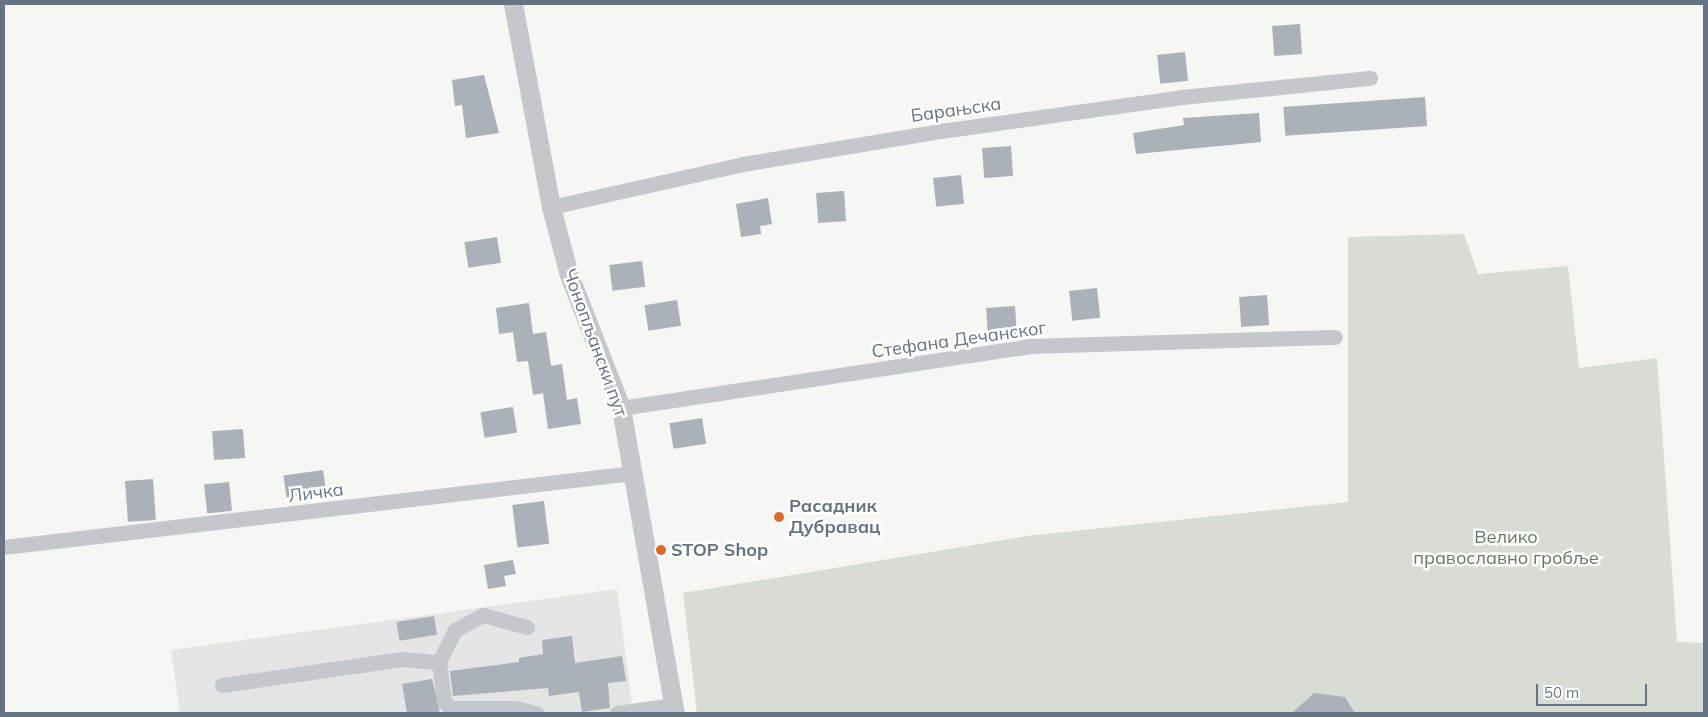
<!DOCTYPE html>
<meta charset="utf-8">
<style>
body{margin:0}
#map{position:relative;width:1708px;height:717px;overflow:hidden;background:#f6f6f3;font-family:Mulish,sans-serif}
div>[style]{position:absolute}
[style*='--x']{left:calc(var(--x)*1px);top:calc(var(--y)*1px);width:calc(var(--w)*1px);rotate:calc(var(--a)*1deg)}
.built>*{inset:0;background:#e4e5e4}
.green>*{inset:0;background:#d7ddd4}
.building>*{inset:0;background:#abb1b8;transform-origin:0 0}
.minor>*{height:15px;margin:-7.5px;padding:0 7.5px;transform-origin:7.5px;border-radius:7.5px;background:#c4c7cb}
.tertiary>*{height:19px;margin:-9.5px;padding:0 9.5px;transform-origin:9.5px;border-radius:9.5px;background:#c4c7cb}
.dots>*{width:14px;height:14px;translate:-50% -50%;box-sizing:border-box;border:2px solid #fff;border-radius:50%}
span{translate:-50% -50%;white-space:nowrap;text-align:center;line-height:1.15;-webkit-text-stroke:5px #fff;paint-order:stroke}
.street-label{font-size:18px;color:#657384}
.poi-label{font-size:18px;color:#657384;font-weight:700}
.left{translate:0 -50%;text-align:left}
.park-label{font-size:18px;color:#667b64}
.frame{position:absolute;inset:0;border:5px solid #657384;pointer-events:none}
.scale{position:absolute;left:1536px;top:684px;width:111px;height:22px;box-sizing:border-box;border:2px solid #657384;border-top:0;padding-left:6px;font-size:15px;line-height:18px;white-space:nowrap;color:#657384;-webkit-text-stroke:4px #fff;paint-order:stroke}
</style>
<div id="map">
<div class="built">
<i style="clip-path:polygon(617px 589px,633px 713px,180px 713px,171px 650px)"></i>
</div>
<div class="green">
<i style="clip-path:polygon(1464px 234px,1478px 274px,1568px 266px,1579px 368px,1657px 358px,1677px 642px,1704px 643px,1704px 713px,697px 713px,683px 593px,1027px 536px,1348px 502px,1348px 237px)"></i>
</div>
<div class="building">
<i style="left:1300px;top:24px;width:30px;height:28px;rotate:86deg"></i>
<i style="left:1185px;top:52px;width:29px;height:28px;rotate:84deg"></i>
<i style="clip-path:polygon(484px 75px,499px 133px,466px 138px,462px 105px,455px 106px,452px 80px)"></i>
<i style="left:1425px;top:97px;width:29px;height:142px;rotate:86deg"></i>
<i style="clip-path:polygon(1259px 113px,1261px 142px,1136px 154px,1133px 133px,1184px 125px,1183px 118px)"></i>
<i style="left:1011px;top:146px;width:30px;height:29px;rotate:86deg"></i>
<i style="left:961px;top:175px;width:29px;height:28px;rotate:84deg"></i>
<i style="left:844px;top:191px;width:30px;height:28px;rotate:86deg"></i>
<i style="clip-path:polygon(768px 198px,772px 224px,760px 226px,761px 234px,741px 237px,736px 204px)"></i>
<i style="left:497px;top:237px;width:26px;height:33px;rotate:81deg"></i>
<i style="left:642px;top:261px;width:26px;height:33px;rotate:83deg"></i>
<i style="left:1097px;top:288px;width:30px;height:28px;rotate:84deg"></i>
<i style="left:1267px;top:295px;width:30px;height:28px;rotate:86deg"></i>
<i style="left:677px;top:300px;width:26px;height:33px;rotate:81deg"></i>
<i style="clip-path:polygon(529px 303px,533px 334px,546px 332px,551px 366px,562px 364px,567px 400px,577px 398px,581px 424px,548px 429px,543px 393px,533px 395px,528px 361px,517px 362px,513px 332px,499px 334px,496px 308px)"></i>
<i style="left:1015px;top:306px;width:29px;height:29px;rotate:86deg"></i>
<i style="left:513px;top:407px;width:26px;height:33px;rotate:81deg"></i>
<i style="left:702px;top:418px;width:26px;height:33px;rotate:81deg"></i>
<i style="left:243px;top:429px;width:29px;height:31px;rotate:86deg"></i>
<i style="left:323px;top:470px;width:22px;height:40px;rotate:82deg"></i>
<i style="left:153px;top:479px;width:41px;height:28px;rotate:86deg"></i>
<i style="left:229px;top:482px;width:29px;height:25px;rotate:84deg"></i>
<i style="left:544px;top:501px;width:43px;height:32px;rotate:83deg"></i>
<i style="clip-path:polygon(513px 560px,516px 574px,504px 576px,506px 586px,488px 589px,484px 565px)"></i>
<i style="left:434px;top:616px;width:19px;height:38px;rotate:81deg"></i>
<i style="clip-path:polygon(572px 636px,575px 663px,622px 656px,626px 681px,608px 683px,610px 708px,582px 712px,579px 692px,549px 696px,548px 688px,453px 696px,450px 671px,519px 662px,519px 658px,543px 654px,542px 640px)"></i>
<i style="clip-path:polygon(432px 679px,440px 713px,407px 713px,402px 684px)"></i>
<i style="clip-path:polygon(1314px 693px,1345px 697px,1355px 713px,1292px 713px)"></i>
</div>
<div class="minor">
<i style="--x:551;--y:207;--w:197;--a:-12.6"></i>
<i style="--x:743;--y:164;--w:201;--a:-9.5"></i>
<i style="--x:941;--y:131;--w:243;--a:-8"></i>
<i style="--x:1182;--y:97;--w:189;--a:-5.8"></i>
<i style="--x:621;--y:408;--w:413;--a:-8.6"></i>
<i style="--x:1029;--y:346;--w:306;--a:-1.7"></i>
<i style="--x:4;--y:547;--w:633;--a:-6.71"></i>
<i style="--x:527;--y:627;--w:46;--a:-164.7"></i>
<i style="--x:483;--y:615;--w:32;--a:152"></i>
<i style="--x:455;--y:630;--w:36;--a:117"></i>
<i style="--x:439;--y:662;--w:39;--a:83"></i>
<i style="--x:444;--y:701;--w:9;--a:49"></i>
<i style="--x:450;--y:708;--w:65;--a:0"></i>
<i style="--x:515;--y:708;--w:22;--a:13"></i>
<i style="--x:222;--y:685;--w:182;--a:-8.2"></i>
<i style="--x:402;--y:659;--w:37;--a:5"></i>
<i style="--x:617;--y:713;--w:57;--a:-8.1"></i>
</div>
<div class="tertiary">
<i style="--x:513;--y:4;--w:207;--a:79.4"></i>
<i style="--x:551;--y:207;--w:70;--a:75.2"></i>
<i style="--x:569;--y:275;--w:143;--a:68.6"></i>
<i style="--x:621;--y:408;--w:310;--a:80"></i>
</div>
<div class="dots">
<i style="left:779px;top:517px;background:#e36627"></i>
<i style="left:661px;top:550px;background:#e36627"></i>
</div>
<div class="street-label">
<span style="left:956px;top:110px;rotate:-8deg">Барањска</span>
<span style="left:959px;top:340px;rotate:-8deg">Стефана Дечанског</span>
<span style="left:595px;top:343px;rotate:70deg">Чонопљански пут</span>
<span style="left:316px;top:493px;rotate:-7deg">Личка</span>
</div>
<div class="poi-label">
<span class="left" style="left:789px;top:517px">Расадник<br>Дубравац</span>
<span class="left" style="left:671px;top:550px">STOP Shop</span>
</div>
<div class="park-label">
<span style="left:1506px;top:548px">Велико<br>православно гробље</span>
</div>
<div class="frame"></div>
<div class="scale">50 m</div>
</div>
